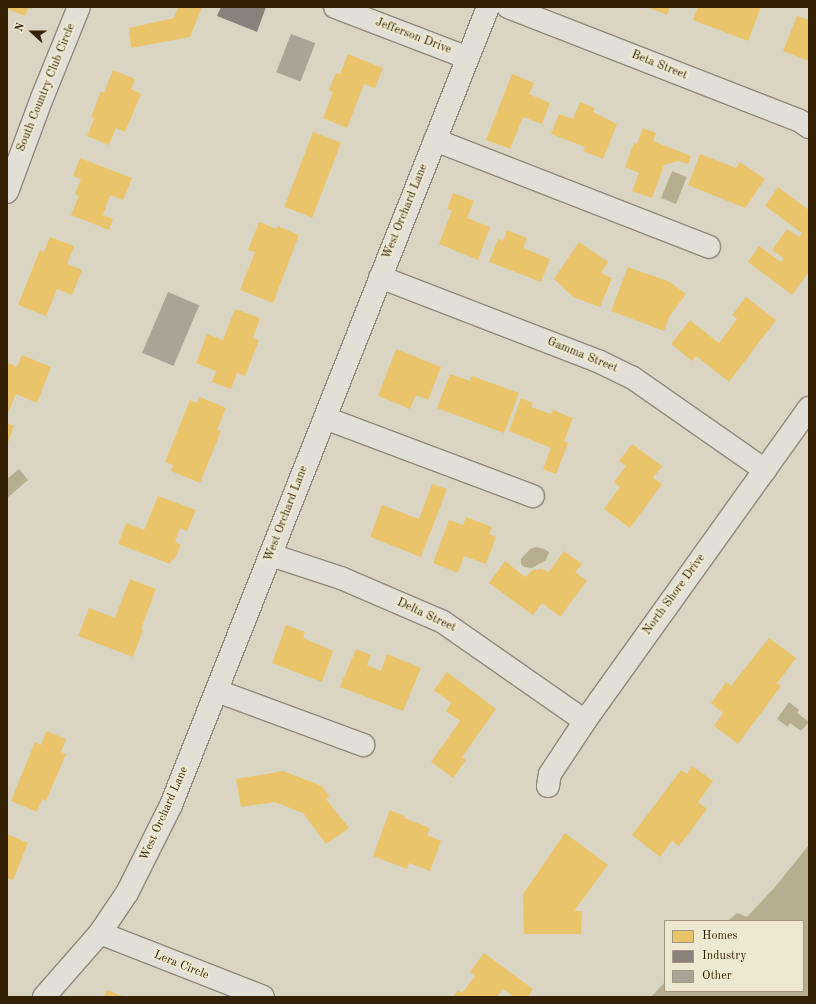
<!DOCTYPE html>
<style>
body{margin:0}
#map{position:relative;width:816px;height:1004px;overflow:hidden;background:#dad5c2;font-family:"Old Standard TT",serif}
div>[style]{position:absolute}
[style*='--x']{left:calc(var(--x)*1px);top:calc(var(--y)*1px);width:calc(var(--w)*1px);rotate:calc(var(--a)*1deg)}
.water>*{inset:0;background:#b7ad90;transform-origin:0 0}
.homes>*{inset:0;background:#e9c46a;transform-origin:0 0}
.industry>*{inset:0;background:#8a817c}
.building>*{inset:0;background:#a9a495;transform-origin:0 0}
.roads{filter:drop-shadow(1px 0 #8e897a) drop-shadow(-1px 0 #8e897a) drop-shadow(0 1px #8e897a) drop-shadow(0 -1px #8e897a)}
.minor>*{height:22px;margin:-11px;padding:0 11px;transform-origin:11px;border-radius:11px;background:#e2e0d6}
span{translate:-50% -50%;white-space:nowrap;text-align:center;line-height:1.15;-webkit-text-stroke:4px #ede8d1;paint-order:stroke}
.street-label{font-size:12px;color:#342103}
.frame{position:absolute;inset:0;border:8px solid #342103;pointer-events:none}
.legend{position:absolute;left:664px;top:920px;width:140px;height:72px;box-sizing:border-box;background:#ede8d1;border:1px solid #a3987f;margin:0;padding:5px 7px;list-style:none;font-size:12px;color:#342103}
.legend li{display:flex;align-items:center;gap:8px;height:20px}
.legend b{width:20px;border:1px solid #a3987f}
.north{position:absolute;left:12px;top:12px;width:40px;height:40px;-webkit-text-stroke:3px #ede8d1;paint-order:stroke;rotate:291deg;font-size:11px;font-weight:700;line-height:16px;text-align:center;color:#342103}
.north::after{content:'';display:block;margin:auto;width:14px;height:18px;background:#342103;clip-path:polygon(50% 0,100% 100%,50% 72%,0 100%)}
</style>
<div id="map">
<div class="water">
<i style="left:672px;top:171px;width:16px;height:29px;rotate:22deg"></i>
<i style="clip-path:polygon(19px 469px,28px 480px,7px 498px,7px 479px)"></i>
<i style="clip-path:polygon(536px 547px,544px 549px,549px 552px,546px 560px,532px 568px,524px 567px,521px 564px,521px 559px,530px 549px)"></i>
<i style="clip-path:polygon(789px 702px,799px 710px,797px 713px,809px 722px,801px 731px,790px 723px,788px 727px,777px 719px)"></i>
<i style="clip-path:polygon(809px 845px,809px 997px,651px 997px,665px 982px,665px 991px,803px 991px,803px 921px,728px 921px,737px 913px,747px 917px,775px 887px)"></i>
</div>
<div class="homes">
<i style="clip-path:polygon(7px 7px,33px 7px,32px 9px,28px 8px,25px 16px,7px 9px)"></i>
<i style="clip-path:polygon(178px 7px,202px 7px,190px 37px,131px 48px,129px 28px,174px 18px)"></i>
<i style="clip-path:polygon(647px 7px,670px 7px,667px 15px)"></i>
<i style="clip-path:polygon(698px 7px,761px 7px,748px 41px,693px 20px)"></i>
<i style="clip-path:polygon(797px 16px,809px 20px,809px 61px,783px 51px)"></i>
<i style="clip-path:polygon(348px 54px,383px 68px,375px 88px,364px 84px,347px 128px,323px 118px,333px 92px,329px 90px,336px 73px,340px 74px)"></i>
<i style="clip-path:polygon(113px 70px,135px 79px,131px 89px,141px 94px,125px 132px,116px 128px,109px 145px,87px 136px,94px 119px,91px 117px,101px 91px,104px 93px)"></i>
<i style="clip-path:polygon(512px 74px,534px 83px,529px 94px,550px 103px,542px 124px,523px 117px,510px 149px,486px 140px)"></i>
<i style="clip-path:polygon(580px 102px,595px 108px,593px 112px,617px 124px,603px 159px,583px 151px,585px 147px,551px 134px,559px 114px,573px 119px)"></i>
<i style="clip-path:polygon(643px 128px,656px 133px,653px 141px,691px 156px,688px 164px,678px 161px,664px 165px,652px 198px,632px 191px,639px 173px,625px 167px,634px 143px,637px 144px)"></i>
<i style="left:313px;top:132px;width:30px;height:80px;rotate:21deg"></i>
<i style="clip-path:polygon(700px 154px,736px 168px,740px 162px,765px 179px,745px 208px,688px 185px)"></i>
<i style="clip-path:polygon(80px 158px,132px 178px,123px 200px,110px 195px,103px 215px,113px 219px,109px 230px,71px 215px,79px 196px,75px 194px,81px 179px,73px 176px)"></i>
<i style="clip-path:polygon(778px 187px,809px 210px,809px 272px,792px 295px,748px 262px,759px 246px,781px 262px,784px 258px,772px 250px,787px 229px,799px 237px,802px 233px,765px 206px)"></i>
<i style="clip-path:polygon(453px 193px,474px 201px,467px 218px,490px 227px,478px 260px,439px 244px,452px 210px,447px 209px)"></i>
<i style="clip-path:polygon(259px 222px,277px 229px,278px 226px,299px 235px,273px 303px,240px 290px,255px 252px,248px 250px)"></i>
<i style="clip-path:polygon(507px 230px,527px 238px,523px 248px,550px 259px,541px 282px,489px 262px,498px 239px,503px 241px)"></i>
<i style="clip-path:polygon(50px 237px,74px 246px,67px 264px,82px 270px,72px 295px,57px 289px,46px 316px,18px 305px,40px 250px,44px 252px)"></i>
<i style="clip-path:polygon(579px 242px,608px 262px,601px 273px,612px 278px,600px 307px,573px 297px,554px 279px)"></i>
<i style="clip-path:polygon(628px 267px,670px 282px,686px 294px,669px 317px,664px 331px,611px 311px)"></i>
<i style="clip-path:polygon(746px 297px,776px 320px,729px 382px,696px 356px,692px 361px,671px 344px,690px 320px,719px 343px,737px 319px,732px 315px)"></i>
<i style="clip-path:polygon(235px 309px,260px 318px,253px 338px,259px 340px,245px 376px,237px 373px,231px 389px,212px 382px,216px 371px,196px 363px,207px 334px,223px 340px)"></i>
<i style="clip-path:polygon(396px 349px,441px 367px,428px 400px,416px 395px,410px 409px,378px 396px)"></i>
<i style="clip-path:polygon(22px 355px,51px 367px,37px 403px,16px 394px,8px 413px,7px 412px,7px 362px,17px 367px)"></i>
<i style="clip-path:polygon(450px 374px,470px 381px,472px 376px,519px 393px,504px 433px,437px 408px)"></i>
<i style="clip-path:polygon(200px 397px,226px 408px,217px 430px,221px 431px,200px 483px,171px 471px,173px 465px,165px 462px,190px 400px,197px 403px)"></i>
<i style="clip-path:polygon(521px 398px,533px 403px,531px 407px,551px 414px,553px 410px,573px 418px,564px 441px,568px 443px,556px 474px,543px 469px,551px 448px,509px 431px)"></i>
<i style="clip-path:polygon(7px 423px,14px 426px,7px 445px)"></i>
<i style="clip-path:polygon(632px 444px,662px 466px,653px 478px,662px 484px,630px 528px,604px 509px,620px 487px,614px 482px,626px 466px,619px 461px)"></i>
<i style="clip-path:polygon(432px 484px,447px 489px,421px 557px,370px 537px,382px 505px,419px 519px)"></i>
<i style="clip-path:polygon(158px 496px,196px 510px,187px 531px,180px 528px,175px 542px,181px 545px,174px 560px,172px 559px,170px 564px,118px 544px,126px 523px,144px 530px)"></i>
<i style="clip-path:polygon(466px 517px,492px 527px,489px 534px,496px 537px,486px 564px,464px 556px,458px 573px,433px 563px,449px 520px,463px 525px)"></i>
<i style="clip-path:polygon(564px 551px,582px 564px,575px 572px,587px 581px,560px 617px,542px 603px,533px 615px,489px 583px,505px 561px,525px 577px,533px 570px,541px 569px,549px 572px)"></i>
<i style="clip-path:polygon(130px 579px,156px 589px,141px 629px,143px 630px,133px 657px,78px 636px,89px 608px,115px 618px)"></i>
<i style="clip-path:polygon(286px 625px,305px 632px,303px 638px,333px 651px,322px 682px,272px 663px)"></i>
<i style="clip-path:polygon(769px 638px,796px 658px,777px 683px,781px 686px,738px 744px,714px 726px,723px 713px,711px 703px,726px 682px,731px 686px)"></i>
<i style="clip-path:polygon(356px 649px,371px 655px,367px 665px,381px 671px,387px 654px,421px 668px,403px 711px,340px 687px)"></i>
<i style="clip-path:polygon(447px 672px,496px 709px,462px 757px,466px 760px,453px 778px,431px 762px,460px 721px,446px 711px,451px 703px,434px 690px)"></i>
<i style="clip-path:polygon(46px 731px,66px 739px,61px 752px,66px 754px,46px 801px,42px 799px,37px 812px,11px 801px,35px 742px,41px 745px)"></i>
<i style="clip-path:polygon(692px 766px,713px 781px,698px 802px,707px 809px,679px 846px,672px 841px,660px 857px,632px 835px,681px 770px,687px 774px)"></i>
<i style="clip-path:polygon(283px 771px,322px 786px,329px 796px,326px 799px,349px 828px,326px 844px,303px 813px,275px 802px,241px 807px,236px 779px)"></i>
<i style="clip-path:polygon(390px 810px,405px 816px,404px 818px,430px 828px,427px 835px,441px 841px,430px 871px,409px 863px,407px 869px,373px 856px)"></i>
<i style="clip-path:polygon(565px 833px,608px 865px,574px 911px,582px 911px,581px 934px,524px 934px,523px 894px)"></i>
<i style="clip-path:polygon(7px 834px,28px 843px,13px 880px,7px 878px)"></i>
<i style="clip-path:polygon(484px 953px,533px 989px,528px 997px,514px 997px,503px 989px,497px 997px,453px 997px,458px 990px,462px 993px,475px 976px,470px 972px)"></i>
<i style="clip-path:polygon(107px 990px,125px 997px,104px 997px)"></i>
</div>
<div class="industry">
<i style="clip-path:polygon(221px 7px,266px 7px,257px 32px,217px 16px)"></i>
</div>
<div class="building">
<i style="left:291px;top:34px;width:26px;height:41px;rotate:21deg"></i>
<i style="left:168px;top:292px;width:34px;height:66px;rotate:23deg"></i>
</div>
<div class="roads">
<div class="minor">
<i style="--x:335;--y:7;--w:142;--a:21"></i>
<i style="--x:508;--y:7;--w:313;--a:21.3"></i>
<i style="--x:800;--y:121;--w:11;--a:34"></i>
<i style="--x:435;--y:140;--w:294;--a:21.3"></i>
<i style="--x:7;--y:192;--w:100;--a:-69.6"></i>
<i style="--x:42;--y:98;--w:98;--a:-67.9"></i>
<i style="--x:380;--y:277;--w:234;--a:21.1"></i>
<i style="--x:598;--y:361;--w:39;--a:26"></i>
<i style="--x:633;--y:378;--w:161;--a:34.9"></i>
<i style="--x:325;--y:418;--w:222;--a:20.6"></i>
<i style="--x:271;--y:555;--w:74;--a:18.2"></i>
<i style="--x:341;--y:578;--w:111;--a:23.3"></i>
<i style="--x:443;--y:622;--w:173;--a:34.9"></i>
<i style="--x:217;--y:691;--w:156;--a:20.3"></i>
<i style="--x:548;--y:786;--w:12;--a:-81"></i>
<i style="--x:550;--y:774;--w:64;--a:-56.6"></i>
<i style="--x:585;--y:721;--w:385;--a:-54.4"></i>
<i style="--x:100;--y:933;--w:175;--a:21.4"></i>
<i style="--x:44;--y:997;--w:85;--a:-48.8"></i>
<i style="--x:100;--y:933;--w:48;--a:-56"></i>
<i style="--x:127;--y:893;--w:98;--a:-63.4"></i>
<i style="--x:171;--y:805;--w:859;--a:-68.33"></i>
</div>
</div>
<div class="street-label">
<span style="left:413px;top:37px;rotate:21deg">Jefferson Drive</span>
<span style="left:659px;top:66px;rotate:22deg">Beta Street</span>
<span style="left:47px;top:88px;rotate:-68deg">South Country Club Circle</span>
<span style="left:406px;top:212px;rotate:-68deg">West Orchard Lane</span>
<span style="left:582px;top:356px;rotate:22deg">Gamma Street</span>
<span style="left:287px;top:514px;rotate:-69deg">West Orchard Lane</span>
<span style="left:675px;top:595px;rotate:-54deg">North Shore Drive</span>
<span style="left:426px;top:616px;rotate:25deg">Delta Street</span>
<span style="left:165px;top:814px;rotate:-66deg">West Orchard Lane</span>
<span style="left:181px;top:966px;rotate:22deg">Lera Circle</span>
</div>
<div class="frame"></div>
<ul class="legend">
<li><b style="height:11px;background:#e9c46a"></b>Homes</li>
<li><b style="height:11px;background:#8a817c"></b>Industry</li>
<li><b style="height:11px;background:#a9a495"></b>Other</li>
</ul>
<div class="north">N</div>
</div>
